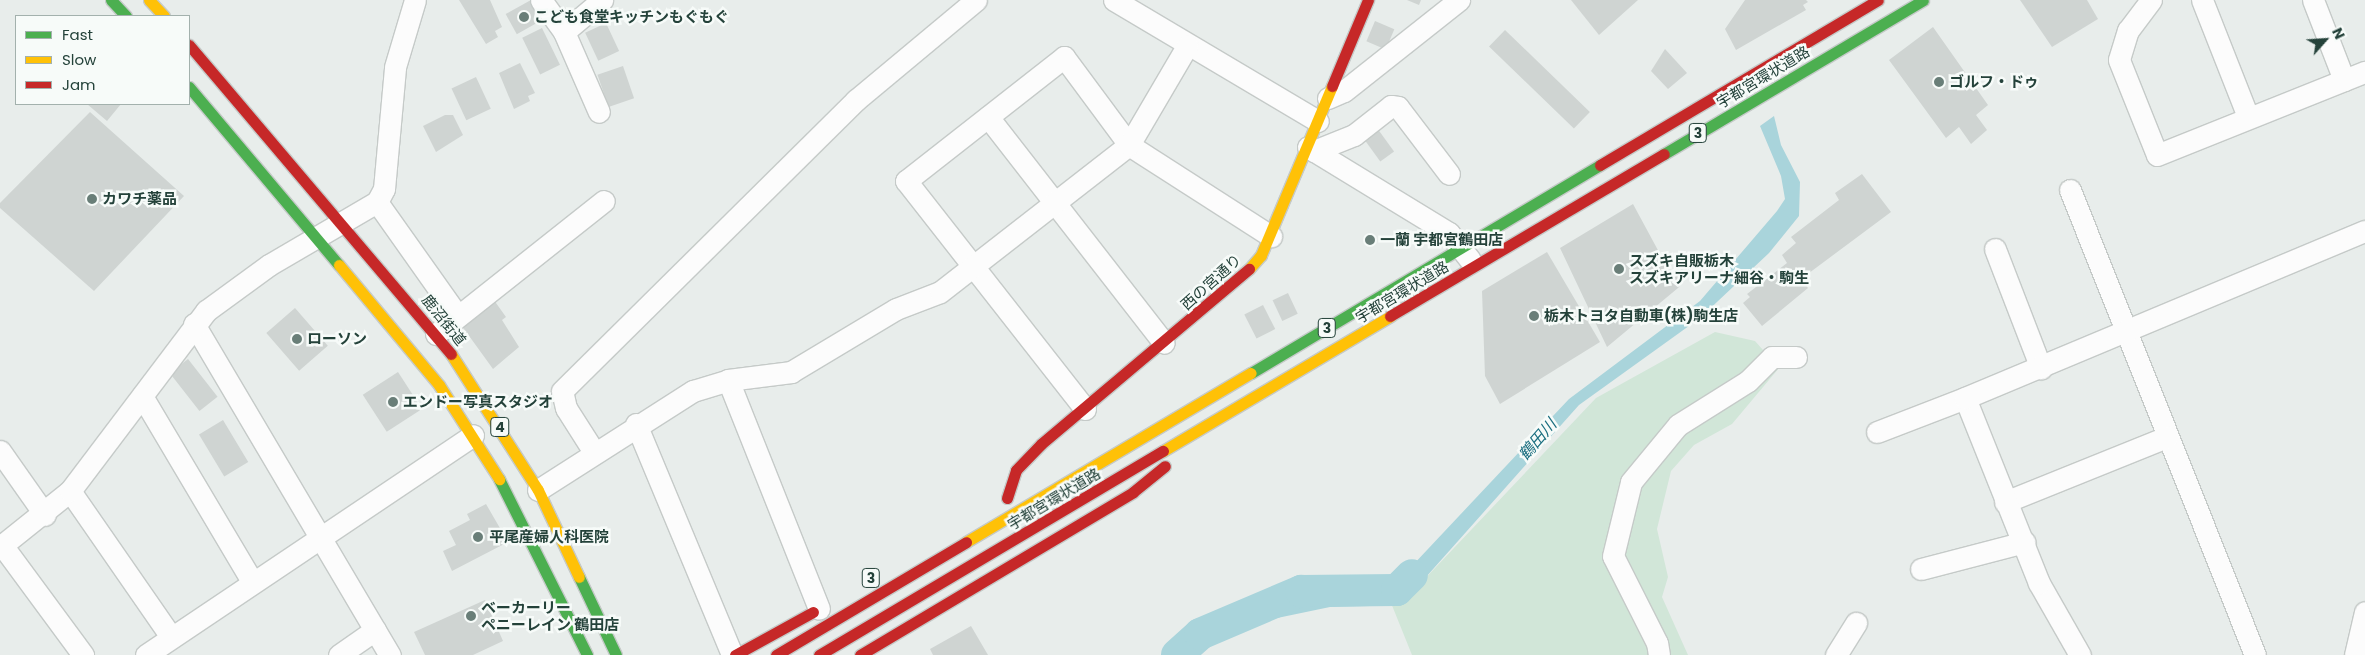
<!DOCTYPE html>
<meta charset="utf-8">
<style>
body{margin:0}
#map{position:relative;width:2365px;height:655px;overflow:hidden;background:#e8edeb;font-family:Poppins,"Noto Sans JP",sans-serif}
div>[style]{position:absolute}
[style*='--x']{left:calc(var(--x)*1px);top:calc(var(--y)*1px);width:calc(var(--w)*1px);rotate:calc(var(--a)*1deg)}
.green>*{inset:0;background:#d1e6d8}
.water>*{inset:0;background:#a9d4db}
.river>*{height:32px;margin:-16px;padding:0 16px;transform-origin:16px;border-radius:16px;background:#a9d4db}
.building>*{inset:0;background:#cfd4d2;transform-origin:0 0}
.roads{filter:drop-shadow(1px 0 #c5cac8) drop-shadow(-1px 0 #c5cac8) drop-shadow(0 1px #c5cac8) drop-shadow(0 -1px #c5cac8)}
.street>*{height:21px;margin:-10.5px;padding:0 10.5px;transform-origin:10.5px;border-radius:10.5px;background:#fcfcfc}
.fast>*{height:11px;margin:-5.5px;padding:0 5.5px;transform-origin:5.5px;border-radius:5.5px;background:#4caf50}
.slow>*{height:11px;margin:-5.5px;padding:0 5.5px;transform-origin:5.5px;border-radius:5.5px;background:#ffc107}
.jam>*{height:11px;margin:-5.5px;padding:0 5.5px;transform-origin:5.5px;border-radius:5.5px;background:#c62828}
.dots>*{width:14px;height:14px;translate:-50% -50%;box-sizing:border-box;border:2px solid #f7fbf9;border-radius:50%}
span{translate:-50% -50%;white-space:nowrap;text-align:center;line-height:1.15;-webkit-text-stroke:5px #f7fbf9;paint-order:stroke}
.shield-label span{padding:1px 4px;background:#f7fbf9;border:1px solid;border-radius:4px;-webkit-text-stroke-width:0}
.shield-label{font-size:14px;color:#24423a;font-weight:700}
.poi-label{font-size:15px;color:#24423a;font-weight:700}
.left{translate:0 -50%;text-align:left}
.street-label{font-size:15px;color:#24423a}
.water-label{font-size:16px;color:#1c6f80;font-style:italic}
.legend{position:absolute;left:15px;top:15px;width:175px;height:90px;box-sizing:border-box;background:#f7fbf9;border:1px solid #a3b1ad;margin:0;padding:6px 9px;list-style:none;font-size:15px;color:#24423a}
.legend li{display:flex;align-items:center;gap:10px;height:25px}
.legend b{width:25px;border:1px solid #a3b1ad}
.north{position:absolute;left:2300px;top:15px;width:50px;height:50px;-webkit-text-stroke:4px #f7fbf9;paint-order:stroke;rotate:64deg;font-size:14px;font-weight:700;line-height:20px;text-align:center;color:#24423a}
.north::after{content:'';display:block;margin:auto;width:18px;height:22px;background:#24423a;clip-path:polygon(50% 0,100% 100%,50% 72%,0 100%)}
</style>
<div id="map">
<div class="green">
<i style="clip-path:polygon(1715px 332px,1755px 341px,1779px 368px,1732px 424px,1694px 445px,1671px 471px,1657px 529px,1668px 577px,1662px 597px,1688px 655px,1412px 655px,1389px 598px,1418px 586px,1596px 398px)"></i>
</div>
<div class="water">
<i style="clip-path:polygon(1774px 116px,1781px 145px,1800px 182px,1799px 216px,1769px 253px,1700px 318px,1579px 405px,1418px 586px,1370px 606px,1330px 607px,1230px 628px,1186px 655px,1162px 655px,1196px 622px,1219px 612px,1299px 596px,1366px 592px,1396px 583px,1569px 399px,1700px 301px,1777px 211px,1785px 199px,1781px 176px,1760px 126px)"></i>
</div>
<div class="river">
<i style="--x:1177;--y:655;--w:31;--a:-42"></i>
<i style="--x:1200;--y:634;--w:110;--a:-23.1"></i>
<i style="--x:1301;--y:591;--w:96;--a:-0.6"></i>
<i style="--x:1397;--y:590;--w:21;--a:-45"></i>
</div>
<div class="building">
<i style="clip-path:polygon(459px 0,490px 0,502px 27px,495px 31px,498px 37px,486px 44px)"></i>
<i style="left:531px;top:0;width:23px;height:29px;rotate:61deg"></i>
<i style="clip-path:polygon(1407px 0,1421px 0,1419px 5px)"></i>
<i style="clip-path:polygon(1571px 0,1638px 0,1599px 35px)"></i>
<i style="clip-path:polygon(1745px 0,1806px 0,1808px 2px,1803px 5px,1806px 10px,1736px 50px,1725px 29px)"></i>
<i style="clip-path:polygon(2020px 0,2087px 0,2098px 19px,2052px 47px)"></i>
<i style="left:1375px;top:21px;width:21px;height:22px;rotate:23deg"></i>
<i style="left:606px;top:23px;width:31px;height:23px;rotate:65deg"></i>
<i style="clip-path:polygon(1933px 27px,1988px 105px,1976px 115px,1987px 130px,1971px 144px,1959px 127px,1946px 138px,1889px 60px)"></i>
<i style="left:542px;top:28px;width:41px;height:22px;rotate:64deg"></i>
<i style="left:1505px;top:30px;width:118px;height:23px;rotate:44deg"></i>
<i style="clip-path:polygon(1665px 49px,1687px 73px,1668px 89px,1651px 71px)"></i>
<i style="clip-path:polygon(520px 63px,535px 93px,528px 96px,530px 101px,514px 109px,499px 73px)"></i>
<i style="left:623px;top:66px;width:34px;height:27px;rotate:71deg"></i>
<i style="left:476px;top:77px;width:35px;height:27px;rotate:65deg"></i>
<i style="clip-path:polygon(87px 104px,121px 104px,107px 121px)"></i>
<i style="clip-path:polygon(90px 112px,184px 196px,94px 291px,0 208px,0 203px)"></i>
<i style="clip-path:polygon(445px 115px,453px 115px,463px 135px,436px 152px,423px 126px)"></i>
<i style="left:1377px;top:128px;width:29px;height:17px;rotate:54deg"></i>
<i style="clip-path:polygon(1862px 174px,1891px 212px,1801px 279px,1808px 288px,1762px 326px,1743px 303px,1750px 297px,1747px 294px,1787px 263px,1782px 255px,1796px 243px,1791px 237px,1839px 200px,1835px 193px)"></i>
<i style="clip-path:polygon(1633px 204px,1673px 278px,1696px 253px,1702px 259px,1678px 288px,1607px 347px,1560px 248px)"></i>
<i style="clip-path:polygon(1547px 252px,1600px 342px,1500px 404px,1485px 376px,1482px 291px)"></i>
<i style="left:1288px;top:293px;width:23px;height:17px;rotate:65deg"></i>
<i style="clip-path:polygon(491px 296px,506px 317px,502px 320px,519px 347px,493px 369px,459px 322px)"></i>
<i style="left:1263px;top:305px;width:27px;height:21px;rotate:63deg"></i>
<i style="left:295px;top:308px;width:50px;height:38px;rotate:49deg"></i>
<i style="left:188px;top:359px;width:48px;height:23px;rotate:52deg"></i>
<i style="left:398px;top:372px;width:44px;height:42px;rotate:57deg"></i>
<i style="left:223px;top:420px;width:49px;height:28px;rotate:59deg"></i>
<i style="clip-path:polygon(486px 504px,508px 542px,452px 571px,443px 551px,456px 545px,449px 531px,470px 520px,467px 514px)"></i>
<i style="clip-path:polygon(485px 600px,503px 641px,473px 655px,425px 655px,414px 632px)"></i>
<i style="clip-path:polygon(971px 626px,988px 655px,933px 655px,930px 649px)"></i>
</div>
<div class="roads">
<div class="street">
<i style="--x:541;--y:0;--w:39;--a:54"></i>
<i style="--x:564;--y:32;--w:87;--a:66.4"></i>
<i style="--x:1114;--y:0;--w:237;--a:30.7"></i>
<i style="--x:2151;--y:0;--w:38;--a:127"></i>
<i style="--x:2128;--y:30;--w:31;--a:107"></i>
<i style="--x:2119;--y:60;--w:102;--a:68.2"></i>
<i style="--x:2157;--y:155;--w:224;--a:-21.8"></i>
<i style="--x:2202;--y:0;--w:126;--a:68.5"></i>
<i style="--x:2313;--y:0;--w:86;--a:68.8"></i>
<i style="--x:564;--y:32;--w:50;--a:-40.1"></i>
<i style="--x:1328;--y:98;--w:17;--a:-24"></i>
<i style="--x:1344;--y:91;--w:147;--a:-38.4"></i>
<i style="--x:988;--y:117;--w:286;--a:52.1"></i>
<i style="--x:1308;--y:147;--w:165;--a:31.4"></i>
<i style="--x:1449;--y:233;--w:34;--a:52"></i>
<i style="--x:1314;--y:151;--w:43;--a:-21.8"></i>
<i style="--x:1354;--y:135;--w:47;--a:-38.1"></i>
<i style="--x:1391;--y:106;--w:7;--a:8"></i>
<i style="--x:1398;--y:107;--w:84;--a:52.7"></i>
<i style="--x:2070;--y:190;--w:500;--a:68.3"></i>
<i style="--x:377;--y:202;--w:138;--a:54.7"></i>
<i style="--x:1995;--y:249;--w:128;--a:68.9"></i>
<i style="--x:194;--y:324;--w:385;--a:59.4"></i>
<i style="--x:436;--y:334;--w:214;--a:-38.4"></i>
<i style="--x:728;--y:380;--w:246;--a:68.3"></i>
<i style="--x:142;--y:396;--w:215;--a:59.3"></i>
<i style="--x:1085;--y:409;--w:290;--a:-128.1"></i>
<i style="--x:906;--y:181;--w:201;--a:-38.1"></i>
<i style="--x:1064;--y:57;--w:109;--a:53.5"></i>
<i style="--x:1129;--y:145;--w:169;--a:32.7"></i>
<i style="--x:636;--y:424;--w:250;--a:67.4"></i>
<i style="--x:1877;--y:432;--w:94;--a:-21.1"></i>
<i style="--x:0;--y:451;--w:78;--a:54.9"></i>
<i style="--x:594;--y:452;--w:52;--a:-122.5"></i>
<i style="--x:566;--y:408;--w:17;--a:-103"></i>
<i style="--x:562;--y:391;--w:414;--a:-44.7"></i>
<i style="--x:856;--y:100;--w:156;--a:-39.8"></i>
<i style="--x:538;--y:490;--w:184;--a:-32.6"></i>
<i style="--x:693;--y:391;--w:37;--a:-17"></i>
<i style="--x:728;--y:380;--w:64;--a:-7.2"></i>
<i style="--x:791;--y:372;--w:122;--a:-31"></i>
<i style="--x:896;--y:309;--w:47;--a:-21.1"></i>
<i style="--x:940;--y:292;--w:239;--a:-37.9"></i>
<i style="--x:1129;--y:145;--w:115;--a:-59.6"></i>
<i style="--x:70;--y:491;--w:178;--a:55.3"></i>
<i style="--x:2005;--y:502;--w:175;--a:-21.9"></i>
<i style="--x:2;--y:545;--w:137;--a:53.6"></i>
<i style="--x:0;--y:547;--w:90;--a:-38.7"></i>
<i style="--x:70;--y:491;--w:226;--a:-52.9"></i>
<i style="--x:206;--y:311;--w:78;--a:-36.1"></i>
<i style="--x:269;--y:265;--w:125;--a:-30.3"></i>
<i style="--x:377;--y:202;--w:15;--a:-62"></i>
<i style="--x:384;--y:189;--w:122;--a:-84.8"></i>
<i style="--x:395;--y:67;--w:70;--a:-73.4"></i>
<i style="--x:1921;--y:569;--w:107;--a:-14.6"></i>
<i style="--x:146;--y:655;--w:394;--a:-33.9"></i>
<i style="--x:339;--y:655;--w:44;--a:-34.8"></i>
<i style="--x:1659;--y:655;--w:12;--a:-99"></i>
<i style="--x:1657;--y:643;--w:97;--a:-116.8"></i>
<i style="--x:1613;--y:556;--w:76;--a:-76.3"></i>
<i style="--x:1631;--y:482;--w:74;--a:-50.5"></i>
<i style="--x:1678;--y:425;--w:83;--a:-32.2"></i>
<i style="--x:1748;--y:381;--w:34;--a:-45"></i>
<i style="--x:1772;--y:357;--w:24;--a:0"></i>
<i style="--x:1836;--y:655;--w:38;--a:-58"></i>
<i style="--x:2080;--y:655;--w:83;--a:-119.7"></i>
<i style="--x:2039;--y:583;--w:199;--a:-111.8"></i>
<i style="--x:1965;--y:398;--w:433;--a:-22.7"></i>
<i style="--x:2355;--y:655;--w:44;--a:-76.9"></i>
</div>
<div class="fast">
<i style="--x:111;--y:0;--w:22;--a:47"></i>
<i style="--x:189;--y:87;--w:233;--a:49.9"></i>
<i style="--x:1664;--y:154;--w:301;--a:-30.7"></i>
<i style="--x:1251;--y:373;--w:406;--a:-30.8"></i>
<i style="--x:499;--y:479;--w:197;--a:63.4"></i>
<i style="--x:579;--y:577;--w:86;--a:64.6"></i>
</div>
<div class="slow">
<i style="--x:149;--y:0;--w:22;--a:47"></i>
<i style="--x:339;--y:265;--w:156;--a:50.2"></i>
<i style="--x:439;--y:385;--w:112;--a:57.4"></i>
<i style="--x:1249;--y:269;--w:18;--a:-49"></i>
<i style="--x:1261;--y:255;--w:183;--a:-67.2"></i>
<i style="--x:451;--y:354;--w:161;--a:57.4"></i>
<i style="--x:538;--y:490;--w:96;--a:64.8"></i>
<i style="--x:1163;--y:451;--w:264;--a:-30.7"></i>
<i style="--x:966;--y:542;--w:331;--a:-30.7"></i>
</div>
<div class="jam">
<i style="--x:189;--y:45;--w:405;--a:49.7"></i>
<i style="--x:1332;--y:86;--w:93;--a:-67.3"></i>
<i style="--x:1600;--y:165;--w:323;--a:-30.7"></i>
<i style="--x:1390;--y:316;--w:318;--a:-30.6"></i>
<i style="--x:1007;--y:498;--w:29;--a:-72"></i>
<i style="--x:1016;--y:470;--w:36;--a:-46"></i>
<i style="--x:1041;--y:444;--w:272;--a:-40.1"></i>
<i style="--x:735;--y:655;--w:89;--a:-28.9"></i>
<i style="--x:776;--y:655;--w:221;--a:-30.7"></i>
<i style="--x:819;--y:655;--w:400;--a:-30.7"></i>
<i style="--x:860;--y:655;--w:318;--a:-30.8"></i>
<i style="--x:1133;--y:492;--w:41;--a:-39.1"></i>
</div>
</div>
<div class="dots">
<i style="left:524px;top:17px;background:#697e78"></i>
<i style="left:1939px;top:82px;background:#697e78"></i>
<i style="left:92px;top:199px;background:#697e78"></i>
<i style="left:1370px;top:240px;background:#697e78"></i>
<i style="left:1619px;top:269px;background:#697e78"></i>
<i style="left:1534px;top:316px;background:#697e78"></i>
<i style="left:297px;top:339px;background:#697e78"></i>
<i style="left:393px;top:402px;background:#697e78"></i>
<i style="left:478px;top:537px;background:#697e78"></i>
<i style="left:471px;top:616px;background:#697e78"></i>
</div>
<div class="shield-label">
<span style="left:1698px;top:133px">3</span>
<span style="left:1327px;top:328px">3</span>
<span style="left:500px;top:427px">4</span>
<span style="left:871px;top:578px">3</span>
</div>
<div class="poi-label">
<span class="left" style="left:534px;top:17px">こども食堂キッチンもぐもぐ</span>
<span class="left" style="left:1949px;top:82px">ゴルフ・ドゥ</span>
<span class="left" style="left:102px;top:199px">カワチ薬品</span>
<span class="left" style="left:1380px;top:240px">一蘭 宇都宮鶴田店</span>
<span class="left" style="left:1629px;top:269px">スズキ自販栃木<br>スズキアリーナ細谷・駒生</span>
<span class="left" style="left:1544px;top:316px">栃木トヨタ自動車(株)駒生店</span>
<span class="left" style="left:307px;top:339px">ローソン</span>
<span class="left" style="left:403px;top:402px">エンドー写真スタジオ</span>
<span class="left" style="left:489px;top:537px">平尾産婦人科医院</span>
<span class="left" style="left:481px;top:616px">ベーカーリー<br>ペニーレイン 鶴田店</span>
</div>
<div class="street-label">
<span style="left:1763px;top:77px;rotate:-31deg">宇都宮環状道路</span>
<span style="left:1211px;top:282px;rotate:-42deg">西の宮通り</span>
<span style="left:1402px;top:292px;rotate:-31deg">宇都宮環状道路</span>
<span style="left:444px;top:320px;rotate:51deg">鹿沼街道</span>
<span style="left:1054px;top:499px;rotate:-31deg">宇都宮環状道路</span>
</div>
<div class="water-label">
<span style="left:1538px;top:440px;rotate:-49deg">鶴田川</span>
</div>
<ul class="legend">
<li><b style="height:6px;background:#4caf50"></b>Fast</li>
<li><b style="height:6px;background:#ffc107"></b>Slow</li>
<li><b style="height:6px;background:#c62828"></b>Jam</li>
</ul>
<div class="north">N</div>
</div>
